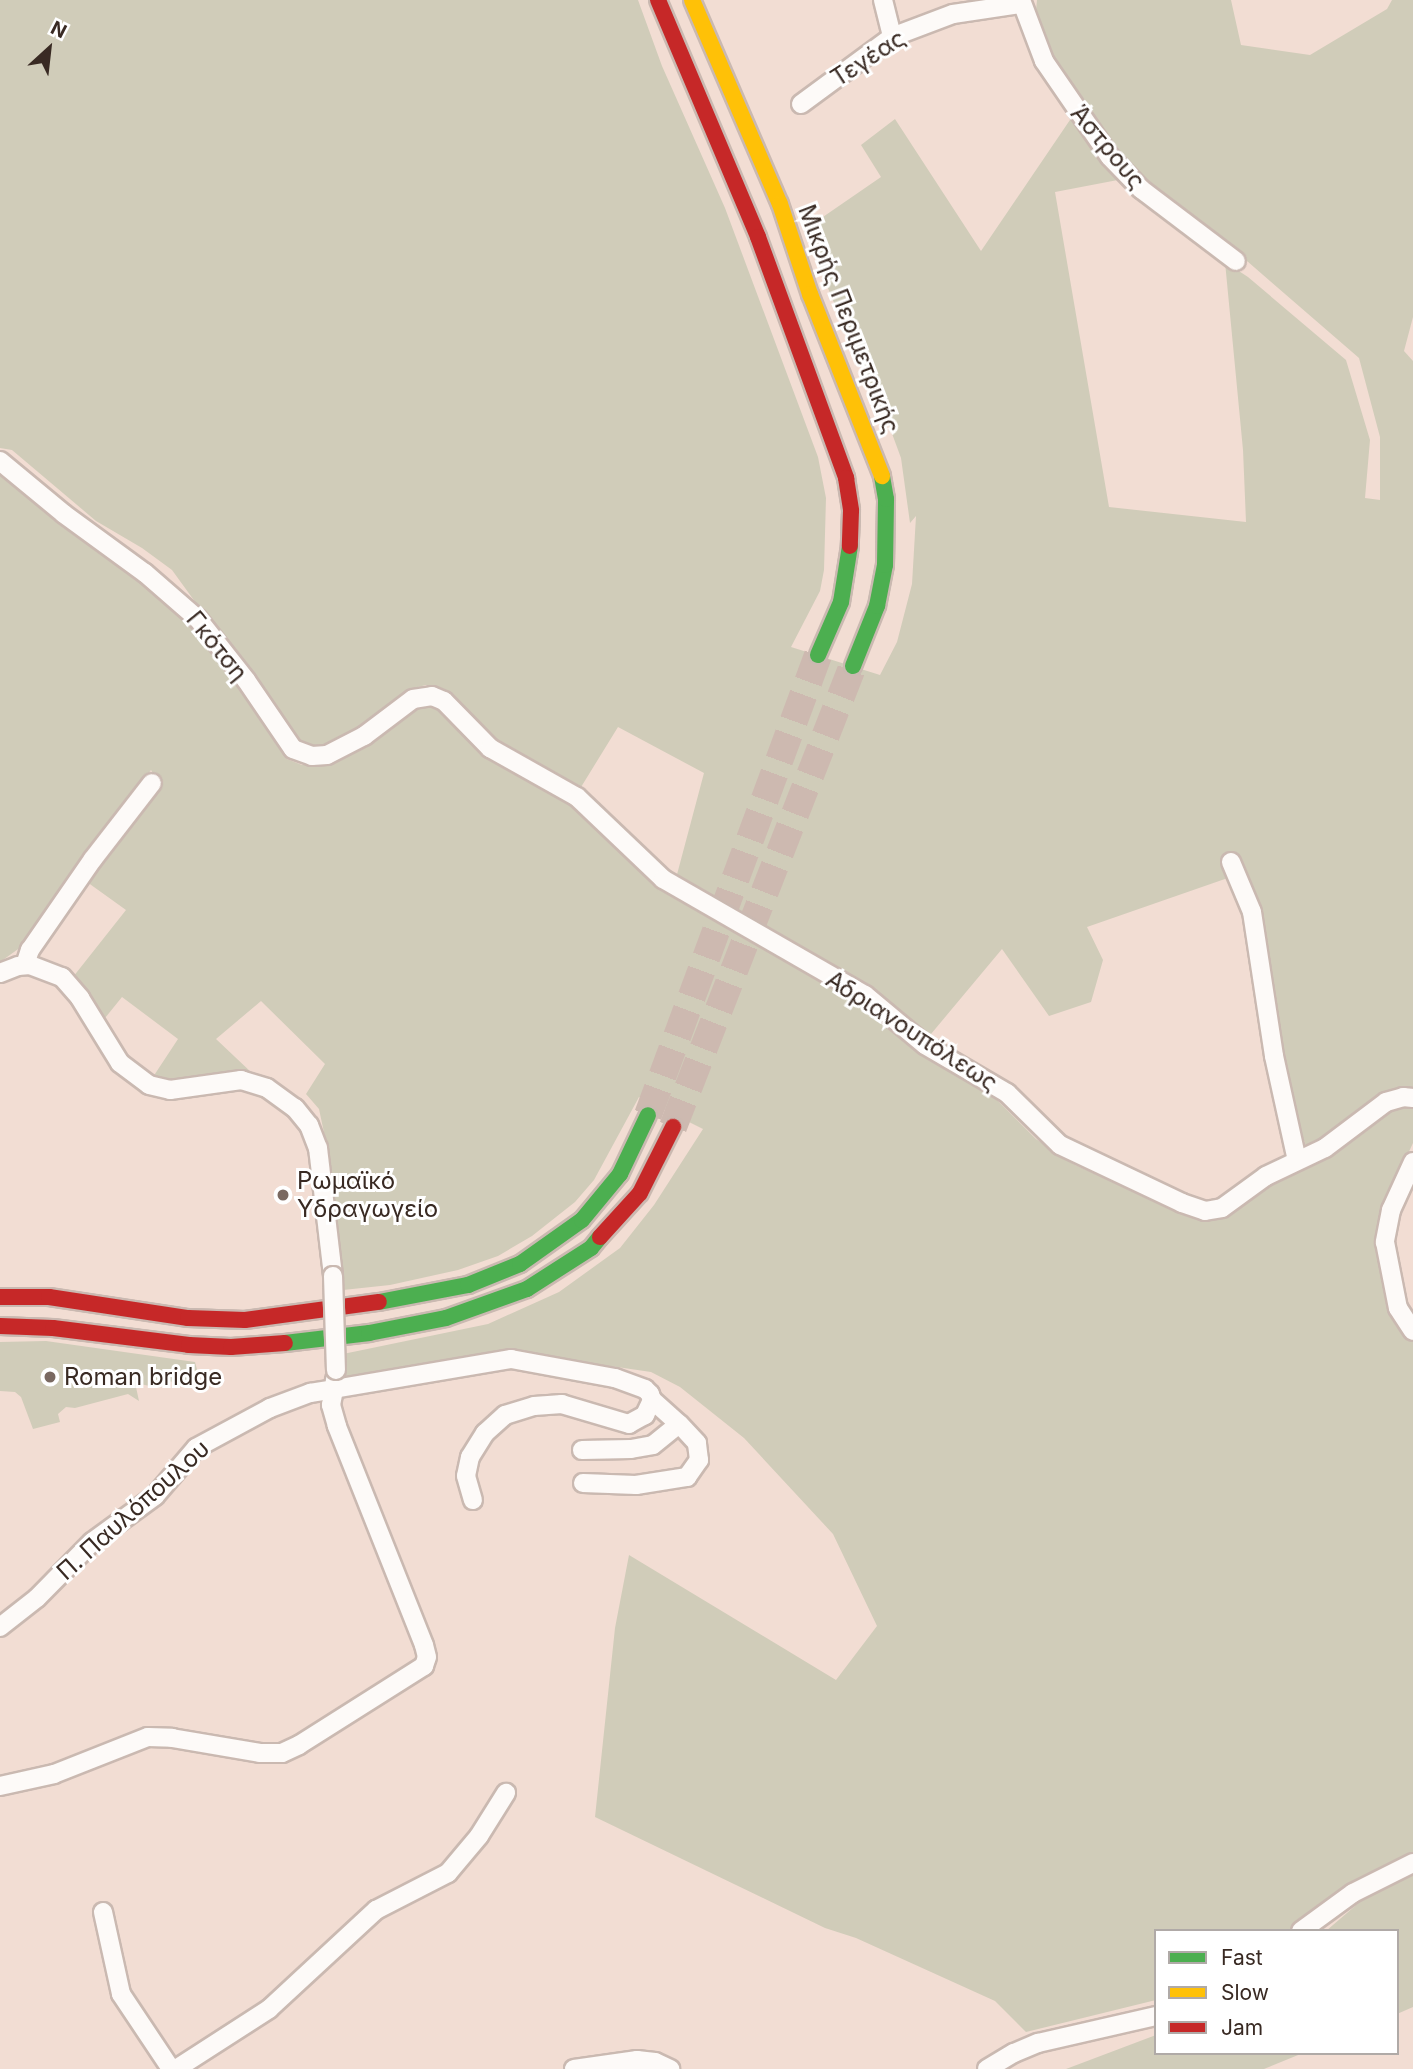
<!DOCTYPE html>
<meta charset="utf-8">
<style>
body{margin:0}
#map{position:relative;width:1413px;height:2069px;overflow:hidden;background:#f2ddd3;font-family:Inter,sans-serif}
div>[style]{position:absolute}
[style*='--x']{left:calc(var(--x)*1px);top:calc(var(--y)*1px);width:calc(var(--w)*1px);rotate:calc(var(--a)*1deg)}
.green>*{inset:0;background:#d0ccb9}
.primary-tunnel>*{height:28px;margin-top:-14px;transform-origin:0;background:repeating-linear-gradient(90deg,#cdb9b0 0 28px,transparent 0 42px)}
.roads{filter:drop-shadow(2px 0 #cab9b1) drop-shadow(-2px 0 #cab9b1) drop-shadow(0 2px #cab9b1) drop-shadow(0 -2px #cab9b1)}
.street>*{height:18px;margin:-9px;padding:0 9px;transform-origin:9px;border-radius:9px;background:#fdfaf8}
.fast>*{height:16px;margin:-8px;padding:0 8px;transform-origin:8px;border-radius:8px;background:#4caf50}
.slow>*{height:16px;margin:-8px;padding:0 8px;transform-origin:8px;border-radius:8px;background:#ffc107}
.jam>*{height:16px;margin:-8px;padding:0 8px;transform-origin:8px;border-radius:8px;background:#c62828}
.bridges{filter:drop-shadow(2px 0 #cab9b1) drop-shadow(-2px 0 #cab9b1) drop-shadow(0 2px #cab9b1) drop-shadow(0 -2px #cab9b1)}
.street-bridge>*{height:18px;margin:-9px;padding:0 9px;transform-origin:9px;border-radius:9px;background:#fdfaf8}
.dots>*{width:19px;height:19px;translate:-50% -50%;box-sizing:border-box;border:4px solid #fff;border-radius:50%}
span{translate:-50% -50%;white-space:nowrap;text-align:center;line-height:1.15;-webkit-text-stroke:6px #fff;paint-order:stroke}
.street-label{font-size:24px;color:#392a23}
.poi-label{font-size:24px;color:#392a23}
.left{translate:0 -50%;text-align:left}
.legend{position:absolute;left:1154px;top:1929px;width:245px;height:126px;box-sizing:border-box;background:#fff;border:2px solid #b0aaa7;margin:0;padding:9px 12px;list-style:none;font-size:21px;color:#392a23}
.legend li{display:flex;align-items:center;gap:14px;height:35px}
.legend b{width:35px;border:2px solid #b0aaa7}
.north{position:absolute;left:14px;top:14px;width:70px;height:70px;-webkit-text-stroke:5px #fff;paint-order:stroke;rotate:27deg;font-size:19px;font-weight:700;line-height:28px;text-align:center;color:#392a23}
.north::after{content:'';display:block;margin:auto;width:24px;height:32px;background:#392a23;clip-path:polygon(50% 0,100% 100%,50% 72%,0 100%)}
</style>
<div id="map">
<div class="green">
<i style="clip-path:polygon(0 0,638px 0,662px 66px,725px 208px,818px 457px,826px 498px,824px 570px,820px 591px,791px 647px,880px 675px,897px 642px,912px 584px,916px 516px,910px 523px,901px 458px,887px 420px,851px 344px,804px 230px,881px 177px,861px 145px,895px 119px,981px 251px,1074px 114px,1123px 179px,1055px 192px,1109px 507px,1246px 522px,1243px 450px,1225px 262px,1248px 277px,1346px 360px,1370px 440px,1365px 498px,1380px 500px,1380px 437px,1359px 358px,1247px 261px,1220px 247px,1138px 183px,1056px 73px,1035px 21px,1037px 0,1231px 0,1241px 45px,1310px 55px,1387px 9px,1392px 0,1413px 0,1413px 317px,1404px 351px,1413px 361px,1413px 1087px,1388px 1093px,1326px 1138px,1307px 1147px,1305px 1144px,1284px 1074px,1260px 908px,1245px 872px,1087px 927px,1103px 960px,1091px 1002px,1049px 1016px,1002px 949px,926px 1040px,675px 882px,704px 773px,618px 727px,578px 792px,495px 745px,436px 689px,426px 685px,414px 688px,373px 720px,335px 744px,311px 749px,296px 741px,172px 570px,142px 548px,96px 521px,12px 450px,0 448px)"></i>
<i style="clip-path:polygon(0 472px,123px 564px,199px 627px,266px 722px,287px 759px,302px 765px,317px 764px,404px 711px,429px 703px,586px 811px,640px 869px,662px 888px,861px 1004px,928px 1056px,992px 1095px,1036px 1139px,1075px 1165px,1200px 1220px,1216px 1220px,1240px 1201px,1398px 1104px,1413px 1106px,1413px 1143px,1382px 1210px,1377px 1245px,1388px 1307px,1396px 1326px,1413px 1340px,1413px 1852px,1336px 1895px,1289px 1931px,1156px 1931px,1156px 2000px,1026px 2032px,995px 2001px,856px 1938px,825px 1928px,595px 1817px,615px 1628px,629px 1555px,836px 1680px,877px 1626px,833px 1534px,744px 1438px,680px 1387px,651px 1372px,515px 1352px,346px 1381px,343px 1354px,488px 1324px,559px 1292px,620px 1248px,654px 1205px,703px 1129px,639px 1097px,594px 1180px,575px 1202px,532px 1236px,498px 1256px,458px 1270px,390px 1285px,343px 1290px,326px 1142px,319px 1109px,306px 1094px,325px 1064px,261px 1001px,216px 1039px,253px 1074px,230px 1072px,176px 1082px,151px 1080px,178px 1039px,122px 997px,101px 1023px,73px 977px,126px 910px,87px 882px,159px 783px,151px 770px,21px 947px,0 962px)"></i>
<i style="clip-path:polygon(46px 1341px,195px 1362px,198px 1373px,197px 1378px,175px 1382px,157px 1380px,150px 1386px,140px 1384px,136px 1387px,139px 1401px,128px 1394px,75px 1408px,66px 1407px,58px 1414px,60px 1422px,33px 1429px,21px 1397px,15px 1392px,0 1391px,0 1342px)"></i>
<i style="clip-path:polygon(1413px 1872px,1413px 2007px,1397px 2014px,1397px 1931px,1326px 1931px,1369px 1894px)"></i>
<i style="clip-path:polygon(1156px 2035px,1156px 2053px,1303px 2053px,1264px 2069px,1066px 2069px)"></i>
</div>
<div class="primary-tunnel">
<i style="--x:648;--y:1115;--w:490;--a:-69.7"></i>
<i style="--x:673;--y:1127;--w:495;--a:-68.7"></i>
</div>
<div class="roads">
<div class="street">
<i style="--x:883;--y:0;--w:38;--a:76"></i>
<i style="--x:1021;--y:0;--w:65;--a:69.3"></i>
<i style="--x:1044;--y:61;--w:116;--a:55.5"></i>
<i style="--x:1110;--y:157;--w:45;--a:45.9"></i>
<i style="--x:1141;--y:189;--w:119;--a:37.2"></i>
<i style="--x:801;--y:104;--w:113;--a:-36.4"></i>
<i style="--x:892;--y:37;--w:65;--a:-20.7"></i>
<i style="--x:953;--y:14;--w:69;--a:-8.4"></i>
<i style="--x:0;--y:461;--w:83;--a:39.6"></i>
<i style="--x:64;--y:514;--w:100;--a:36.1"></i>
<i style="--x:145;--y:573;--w:70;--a:41"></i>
<i style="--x:198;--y:619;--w:78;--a:51.8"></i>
<i style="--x:246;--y:680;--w:83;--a:55.7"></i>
<i style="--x:293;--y:749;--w:20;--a:20"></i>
<i style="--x:312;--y:756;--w:15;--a:-4"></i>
<i style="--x:327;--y:755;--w:42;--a:-27.2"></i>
<i style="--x:364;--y:736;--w:61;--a:-37.1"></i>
<i style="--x:413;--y:699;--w:19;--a:-9"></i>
<i style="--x:432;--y:696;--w:13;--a:23"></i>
<i style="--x:444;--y:701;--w:66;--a:45.6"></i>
<i style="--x:490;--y:748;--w:100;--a:29.4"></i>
<i style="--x:577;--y:797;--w:119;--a:43.6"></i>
<i style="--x:663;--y:879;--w:233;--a:29.9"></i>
<i style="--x:865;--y:995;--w:78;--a:39.8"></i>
<i style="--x:925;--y:1045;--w:95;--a:30.3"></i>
<i style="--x:1007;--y:1093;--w:74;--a:44.5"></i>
<i style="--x:1060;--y:1145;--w:135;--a:25.4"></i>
<i style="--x:1182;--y:1203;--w:24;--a:19"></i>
<i style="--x:1205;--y:1211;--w:17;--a:-10"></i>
<i style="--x:1222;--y:1208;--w:54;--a:-36"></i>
<i style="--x:1266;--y:1176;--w:65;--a:-25.4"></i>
<i style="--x:1325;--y:1148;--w:76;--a:-37"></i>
<i style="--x:1386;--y:1102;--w:18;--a:-16"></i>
<i style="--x:1403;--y:1097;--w:10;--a:6"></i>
<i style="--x:1231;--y:862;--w:54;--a:67.2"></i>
<i style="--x:1252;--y:912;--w:146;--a:81.3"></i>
<i style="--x:1274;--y:1056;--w:107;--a:77.6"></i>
<i style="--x:25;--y:965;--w:16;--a:-72"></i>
<i style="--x:30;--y:950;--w:111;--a:-55.3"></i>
<i style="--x:93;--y:859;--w:96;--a:-52.2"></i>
<i style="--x:0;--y:973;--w:19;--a:-21"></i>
<i style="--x:18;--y:966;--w:12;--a:-5"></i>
<i style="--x:30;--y:965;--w:34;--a:21"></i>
<i style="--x:62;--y:977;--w:28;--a:49"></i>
<i style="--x:80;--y:998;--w:76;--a:58.4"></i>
<i style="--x:120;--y:1063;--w:36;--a:37"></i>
<i style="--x:149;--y:1085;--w:22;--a:13"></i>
<i style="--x:170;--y:1090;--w:72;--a:-8"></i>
<i style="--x:241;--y:1080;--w:27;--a:17"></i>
<i style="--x:267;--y:1088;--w:34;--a:36"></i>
<i style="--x:295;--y:1108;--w:22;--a:51"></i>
<i style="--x:309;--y:1125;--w:25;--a:69"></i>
<i style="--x:318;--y:1148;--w:129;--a:83.3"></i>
<i style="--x:1413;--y:1162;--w:53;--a:114.6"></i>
<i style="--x:1391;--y:1210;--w:33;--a:101"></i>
<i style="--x:1385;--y:1242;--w:67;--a:78.9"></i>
<i style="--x:1398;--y:1308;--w:27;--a:57"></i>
<i style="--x:582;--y:1450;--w:49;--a:-1.2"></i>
<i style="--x:631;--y:1449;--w:22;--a:-10"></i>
<i style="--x:653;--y:1445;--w:33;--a:-39"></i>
<i style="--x:679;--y:1424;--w:36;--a:-138"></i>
<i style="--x:583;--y:1483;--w:53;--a:2.2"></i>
<i style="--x:636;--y:1485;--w:52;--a:-8.9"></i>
<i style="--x:687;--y:1477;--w:21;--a:-55"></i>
<i style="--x:699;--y:1460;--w:17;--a:-97"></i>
<i style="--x:697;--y:1443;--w:26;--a:-133"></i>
<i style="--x:0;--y:1627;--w:47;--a:-38.1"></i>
<i style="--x:37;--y:1598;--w:78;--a:-45.5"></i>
<i style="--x:92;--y:1542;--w:78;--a:-36.1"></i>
<i style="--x:155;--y:1496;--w:63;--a:-49.5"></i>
<i style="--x:196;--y:1448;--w:84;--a:-28.4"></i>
<i style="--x:270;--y:1408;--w:43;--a:-20.6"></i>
<i style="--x:310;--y:1393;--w:24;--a:-9"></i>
<i style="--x:334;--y:1389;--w:9;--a:-84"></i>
<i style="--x:0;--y:1786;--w:55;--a:-12.5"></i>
<i style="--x:54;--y:1774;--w:101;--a:-21.5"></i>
<i style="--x:148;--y:1737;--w:24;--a:2"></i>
<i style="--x:172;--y:1738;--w:89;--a:9.7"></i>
<i style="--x:260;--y:1753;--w:22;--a:0"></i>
<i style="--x:282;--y:1753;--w:19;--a:-25"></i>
<i style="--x:299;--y:1745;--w:148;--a:-32.3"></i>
<i style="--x:424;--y:1666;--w:9;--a:-72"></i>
<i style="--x:427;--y:1657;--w:12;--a:-104"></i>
<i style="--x:424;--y:1645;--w:236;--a:-111.7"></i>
<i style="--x:337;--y:1426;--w:22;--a:-106"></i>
<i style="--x:331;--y:1405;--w:16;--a:-79"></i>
<i style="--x:334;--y:1389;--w:180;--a:-9.6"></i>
<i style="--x:511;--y:1359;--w:106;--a:10.4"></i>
<i style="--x:615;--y:1378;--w:32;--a:20"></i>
<i style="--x:645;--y:1389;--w:7;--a:45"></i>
<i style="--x:650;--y:1394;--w:6;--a:72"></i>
<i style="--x:652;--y:1400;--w:17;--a:115"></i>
<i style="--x:645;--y:1415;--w:18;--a:151"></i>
<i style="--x:629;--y:1424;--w:70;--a:-163.4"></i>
<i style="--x:562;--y:1404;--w:28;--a:176"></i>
<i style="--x:534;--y:1406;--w:30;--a:163"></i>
<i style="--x:505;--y:1415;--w:27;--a:138"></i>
<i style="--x:485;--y:1433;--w:28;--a:122"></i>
<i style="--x:470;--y:1457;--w:19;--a:102"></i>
<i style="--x:466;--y:1476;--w:25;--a:74"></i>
<i style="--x:103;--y:1912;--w:84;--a:77.6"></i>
<i style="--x:121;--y:1994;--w:90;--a:56.3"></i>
<i style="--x:1301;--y:1931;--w:64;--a:-36.2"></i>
<i style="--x:1353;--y:1893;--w:67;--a:-26.6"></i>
<i style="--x:176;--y:2069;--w:111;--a:-32.8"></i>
<i style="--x:269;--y:2009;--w:146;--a:-42.8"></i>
<i style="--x:376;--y:1910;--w:81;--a:-27.2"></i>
<i style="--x:448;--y:1873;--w:48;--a:-50"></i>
<i style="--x:479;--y:1836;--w:51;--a:-57.9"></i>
<i style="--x:574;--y:2069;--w:64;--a:-8.1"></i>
<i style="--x:637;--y:2060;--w:18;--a:6"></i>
<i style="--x:655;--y:2062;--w:17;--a:25"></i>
<i style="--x:987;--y:2069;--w:31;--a:-31"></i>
<i style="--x:1014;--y:2053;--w:26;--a:-23"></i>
<i style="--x:1038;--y:2043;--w:121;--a:-12.9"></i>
</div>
<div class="fast">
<i style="--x:818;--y:655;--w:58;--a:-66.5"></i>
<i style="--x:841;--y:602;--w:57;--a:-80.9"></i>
<i style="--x:853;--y:666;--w:65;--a:-68.2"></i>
<i style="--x:877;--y:606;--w:42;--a:-79"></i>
<i style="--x:885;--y:565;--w:66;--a:-89.1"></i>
<i style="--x:886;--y:499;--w:23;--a:-100"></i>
<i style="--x:379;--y:1302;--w:91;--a:-10.8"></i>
<i style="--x:468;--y:1285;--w:56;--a:-22"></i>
<i style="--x:520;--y:1264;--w:76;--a:-35.4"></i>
<i style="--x:582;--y:1220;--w:60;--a:-50.4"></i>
<i style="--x:620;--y:1174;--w:65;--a:-64.6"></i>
<i style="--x:285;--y:1343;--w:85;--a:-6.8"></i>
<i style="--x:369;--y:1333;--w:78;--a:-11"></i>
<i style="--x:446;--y:1318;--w:86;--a:-19.7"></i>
<i style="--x:527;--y:1289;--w:76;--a:-32.6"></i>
<i style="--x:591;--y:1248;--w:14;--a:-51"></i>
</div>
<div class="slow">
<i style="--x:692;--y:0;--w:222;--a:66.7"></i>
<i style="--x:780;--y:204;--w:95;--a:71.6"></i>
<i style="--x:810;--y:294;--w:196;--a:68.4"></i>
</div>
<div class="jam">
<i style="--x:658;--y:0;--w:257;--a:67.1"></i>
<i style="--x:758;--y:237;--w:257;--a:69.9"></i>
<i style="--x:846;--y:478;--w:33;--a:81"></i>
<i style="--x:851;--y:511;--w:35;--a:92"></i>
<i style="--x:600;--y:1237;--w:59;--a:-47.7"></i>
<i style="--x:640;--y:1193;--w:74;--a:-63.4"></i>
<i style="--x:0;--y:1297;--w:49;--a:0"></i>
<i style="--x:49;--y:1297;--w:141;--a:8.6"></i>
<i style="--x:188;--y:1318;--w:57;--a:2"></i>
<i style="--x:245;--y:1320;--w:135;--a:-7.7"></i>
<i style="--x:0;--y:1326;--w:53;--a:2.2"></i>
<i style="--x:53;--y:1328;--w:137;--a:7.1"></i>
<i style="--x:189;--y:1345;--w:42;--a:2.7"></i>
<i style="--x:231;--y:1347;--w:54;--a:-4.2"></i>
</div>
</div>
<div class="bridges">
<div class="street-bridge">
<i style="--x:333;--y:1276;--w:94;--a:88.2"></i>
</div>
</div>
<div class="dots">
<i style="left:283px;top:1195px;background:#7a6961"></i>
<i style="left:50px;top:1377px;background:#7a6961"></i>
</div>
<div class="street-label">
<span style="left:868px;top:58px;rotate:-33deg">Τεγέας</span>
<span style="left:1108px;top:147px;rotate:50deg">Άστρους</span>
<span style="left:849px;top:319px;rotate:69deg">Μικρής Περιμετρικής</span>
<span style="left:217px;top:646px;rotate:51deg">Γκότση</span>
<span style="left:912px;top:1031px;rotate:33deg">Αδριανουπόλεως</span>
<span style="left:133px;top:1510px;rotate:-42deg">Π. Παυλόπουλου</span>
</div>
<div class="poi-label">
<span class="left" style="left:297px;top:1195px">Ρωμαϊκό<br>Υδραγωγείο</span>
<span class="left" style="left:64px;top:1377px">Roman bridge</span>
</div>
<ul class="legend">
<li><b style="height:9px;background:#4caf50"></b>Fast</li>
<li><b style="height:9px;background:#ffc107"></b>Slow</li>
<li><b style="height:9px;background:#c62828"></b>Jam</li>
</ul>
<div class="north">N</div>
</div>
